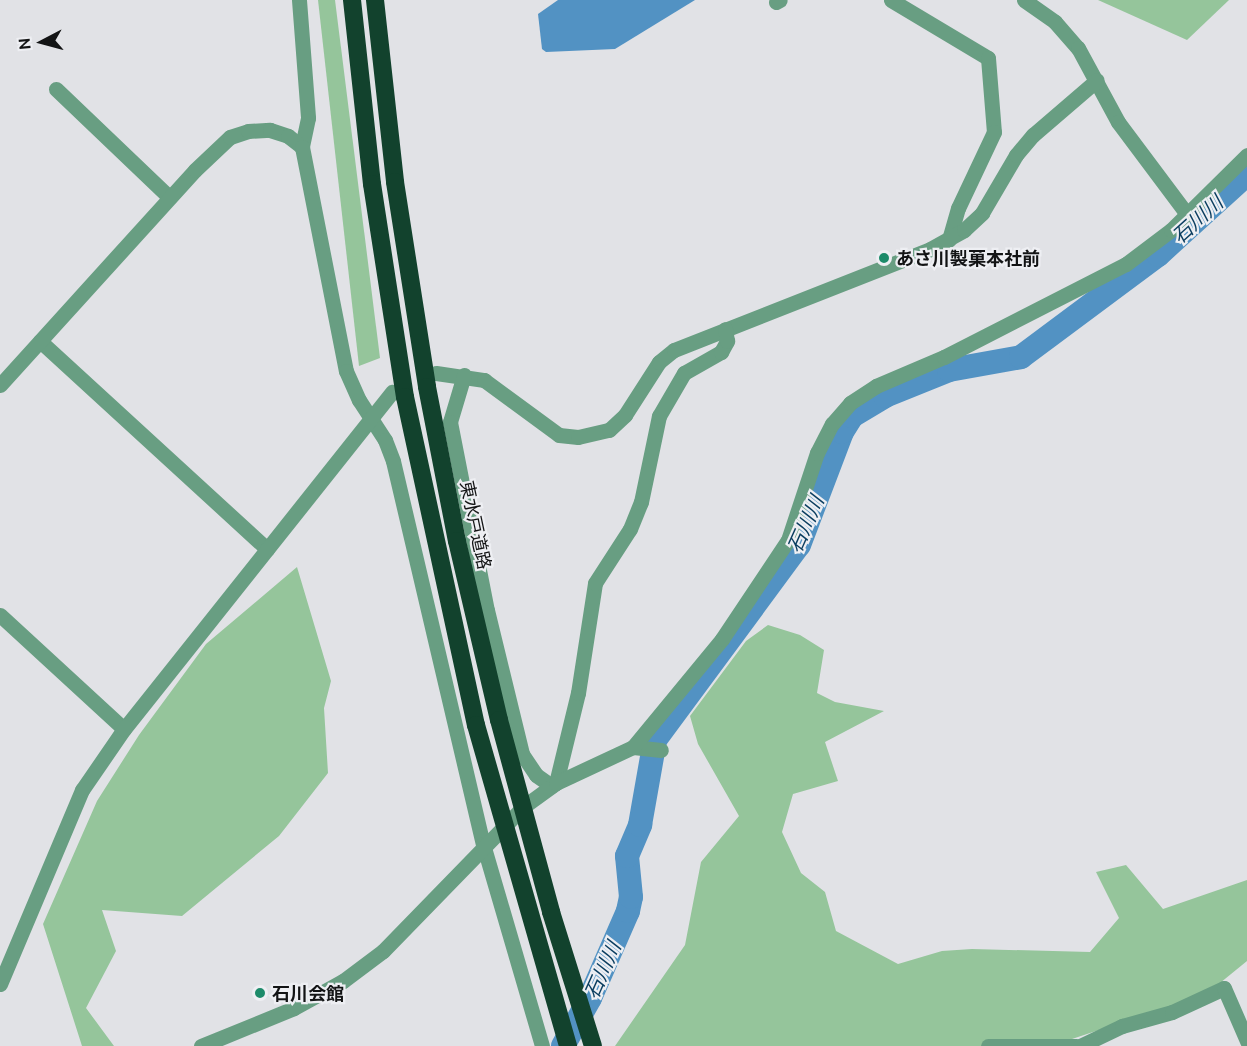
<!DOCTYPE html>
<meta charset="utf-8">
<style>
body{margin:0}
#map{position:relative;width:1247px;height:1046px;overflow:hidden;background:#e1e2e6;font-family:Ubuntu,"Noto Sans JP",sans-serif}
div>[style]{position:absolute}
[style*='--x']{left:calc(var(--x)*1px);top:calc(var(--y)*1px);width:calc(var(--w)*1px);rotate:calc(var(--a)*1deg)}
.green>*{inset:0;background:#95c59b}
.water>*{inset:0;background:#5292c3}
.river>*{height:24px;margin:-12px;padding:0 12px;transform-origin:12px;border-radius:12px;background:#5292c3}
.minor>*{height:15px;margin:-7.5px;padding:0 7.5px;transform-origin:7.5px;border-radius:7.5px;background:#689e82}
.highway>*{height:18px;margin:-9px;padding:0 9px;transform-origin:9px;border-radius:9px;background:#12422d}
.highway-bridge>*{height:18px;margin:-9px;padding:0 9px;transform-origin:9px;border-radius:9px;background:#12422d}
.dots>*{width:16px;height:16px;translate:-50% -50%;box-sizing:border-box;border:3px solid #eeeff3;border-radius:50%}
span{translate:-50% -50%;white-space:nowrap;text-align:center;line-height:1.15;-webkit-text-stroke:4.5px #eeeff3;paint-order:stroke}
.poi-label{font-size:18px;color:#131415;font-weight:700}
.left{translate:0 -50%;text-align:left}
.street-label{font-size:18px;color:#131415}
.water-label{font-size:20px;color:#0a3d5f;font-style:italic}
.north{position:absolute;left:12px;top:12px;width:60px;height:60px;-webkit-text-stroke:4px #eeeff3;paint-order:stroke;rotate:264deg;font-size:16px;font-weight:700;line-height:24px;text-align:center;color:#131415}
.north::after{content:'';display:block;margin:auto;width:21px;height:27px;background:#131415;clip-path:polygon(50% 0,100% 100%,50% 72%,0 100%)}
</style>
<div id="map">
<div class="green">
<i style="clip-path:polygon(318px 0,335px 0,380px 358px,359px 366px)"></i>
<i style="clip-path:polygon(1098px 0,1229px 0,1187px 40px)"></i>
<i style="clip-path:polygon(297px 567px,331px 681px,324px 708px,328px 773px,279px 836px,182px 916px,102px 910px,116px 951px,86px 1008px,114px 1046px,82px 1046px,43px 924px,97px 801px,139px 735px,206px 644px)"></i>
<i style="clip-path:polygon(768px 625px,800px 635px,824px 650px,817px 693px,835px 702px,884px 711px,825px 742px,838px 781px,793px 794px,782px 832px,801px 873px,825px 892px,836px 931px,898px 964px,942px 951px,972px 949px,1090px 952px,1119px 918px,1096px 872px,1126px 865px,1163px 909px,1247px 880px,1247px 961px,1220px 983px,1171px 1006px,1072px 1039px,1026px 1046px,615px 1046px,685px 945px,701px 862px,739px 816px,698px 744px,690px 716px,746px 641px)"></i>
</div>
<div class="water">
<i style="clip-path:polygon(558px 0,695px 0,615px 49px,546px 52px,542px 49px,538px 14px)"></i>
</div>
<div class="river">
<i style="--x:563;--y:1046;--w:55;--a:-60.6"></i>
<i style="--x:590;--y:998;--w:95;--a:-66.4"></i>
<i style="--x:628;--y:911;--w:14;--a:-78"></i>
<i style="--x:631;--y:897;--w:41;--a:-95.6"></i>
<i style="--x:627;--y:856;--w:34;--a:-67"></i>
<i style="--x:640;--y:825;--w:86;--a:-80"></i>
<i style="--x:655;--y:740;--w:242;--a:-53.6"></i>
<i style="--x:799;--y:545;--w:121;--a:-69.2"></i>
<i style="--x:842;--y:432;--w:19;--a:-58"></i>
<i style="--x:852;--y:416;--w:39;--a:-31"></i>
<i style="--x:885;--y:396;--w:69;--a:-22.1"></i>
<i style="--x:949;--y:370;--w:73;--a:-10.2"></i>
<i style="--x:1021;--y:357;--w:171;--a:-36.7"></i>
<i style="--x:1158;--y:255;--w:120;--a:-42.3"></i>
</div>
<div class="minor">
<i style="--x:299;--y:0;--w:118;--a:85.6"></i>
<i style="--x:308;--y:118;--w:30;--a:102"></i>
<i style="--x:891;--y:0;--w:113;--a:30.9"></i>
<i style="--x:988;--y:58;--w:74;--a:85.4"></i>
<i style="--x:994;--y:132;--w:84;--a:115.3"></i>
<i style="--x:958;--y:208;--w:33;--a:106"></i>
<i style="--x:1024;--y:0;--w:38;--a:35"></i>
<i style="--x:1055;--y:22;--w:35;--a:49"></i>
<i style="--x:1078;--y:48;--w:84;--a:61.6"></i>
<i style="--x:1118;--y:122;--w:114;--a:53.2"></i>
<i style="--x:776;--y:2;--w:4;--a:-27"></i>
<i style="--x:56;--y:89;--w:156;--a:43.7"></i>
<i style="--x:40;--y:341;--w:308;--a:42.5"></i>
<i style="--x:436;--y:373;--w:49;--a:8.3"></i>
<i style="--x:484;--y:380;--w:93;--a:36.3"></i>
<i style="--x:559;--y:435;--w:19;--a:6"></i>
<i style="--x:578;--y:437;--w:32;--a:-13"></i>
<i style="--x:609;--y:430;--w:22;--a:-43"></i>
<i style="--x:625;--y:415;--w:63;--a:-57.3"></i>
<i style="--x:659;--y:362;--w:19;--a:-39"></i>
<i style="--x:674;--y:350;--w:275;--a:-21.5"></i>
<i style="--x:930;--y:249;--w:39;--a:-29"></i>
<i style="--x:964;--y:230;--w:25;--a:-43"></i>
<i style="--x:982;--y:213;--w:67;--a:-59.6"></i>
<i style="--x:1016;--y:155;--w:26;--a:-50"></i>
<i style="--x:1033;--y:135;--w:84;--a:-40.7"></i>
<i style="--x:464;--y:375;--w:49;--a:106.6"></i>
<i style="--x:450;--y:422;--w:192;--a:78.9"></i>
<i style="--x:487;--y:610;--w:148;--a:76.3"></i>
<i style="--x:522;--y:754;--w:25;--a:56"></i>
<i style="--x:536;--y:775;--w:19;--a:35"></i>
<i style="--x:0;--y:385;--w:290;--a:-47.8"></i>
<i style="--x:195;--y:170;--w:48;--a:-43.3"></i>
<i style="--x:230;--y:137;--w:19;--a:-18"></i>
<i style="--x:248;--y:131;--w:22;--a:-3"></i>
<i style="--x:270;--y:130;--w:19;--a:18"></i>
<i style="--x:288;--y:136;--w:18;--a:38"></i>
<i style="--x:302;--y:147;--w:228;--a:78.9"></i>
<i style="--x:346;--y:371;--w:32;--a:66"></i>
<i style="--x:359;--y:400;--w:48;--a:57"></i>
<i style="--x:385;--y:440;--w:22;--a:69"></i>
<i style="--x:393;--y:461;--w:393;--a:76.8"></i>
<i style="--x:483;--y:844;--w:210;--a:73.7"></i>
<i style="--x:0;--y:615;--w:168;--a:42.6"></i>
<i style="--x:633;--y:747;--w:28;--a:6"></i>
<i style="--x:556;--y:783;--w:93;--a:-76.3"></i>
<i style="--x:578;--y:693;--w:111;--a:-81.2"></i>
<i style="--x:595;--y:583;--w:64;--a:-57.1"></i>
<i style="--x:630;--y:529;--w:29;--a:-68"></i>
<i style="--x:641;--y:502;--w:88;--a:-78.2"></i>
<i style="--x:659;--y:416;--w:50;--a:-59.8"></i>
<i style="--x:684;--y:373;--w:43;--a:-29.6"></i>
<i style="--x:721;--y:352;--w:13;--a:-61"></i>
<i style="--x:727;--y:341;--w:12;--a:-99"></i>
<i style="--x:0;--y:984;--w:211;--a:-67.1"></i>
<i style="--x:82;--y:790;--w:74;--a:-55.5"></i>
<i style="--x:124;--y:729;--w:431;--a:-51.5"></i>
<i style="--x:201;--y:1046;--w:100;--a:-22.2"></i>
<i style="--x:294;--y:1008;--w:56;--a:-28.9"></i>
<i style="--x:343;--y:981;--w:50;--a:-36.9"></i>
<i style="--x:383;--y:951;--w:201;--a:-45.8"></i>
<i style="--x:523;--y:807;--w:41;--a:-36"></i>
<i style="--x:556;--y:783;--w:85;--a:-25.1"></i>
<i style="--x:633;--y:747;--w:140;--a:-50.5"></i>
<i style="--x:722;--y:639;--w:119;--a:-56.3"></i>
<i style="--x:788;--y:540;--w:92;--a:-71.6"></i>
<i style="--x:817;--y:453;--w:33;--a:-63"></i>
<i style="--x:832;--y:424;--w:28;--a:-49"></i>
<i style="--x:850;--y:403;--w:31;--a:-33"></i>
<i style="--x:876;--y:386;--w:74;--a:-23.1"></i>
<i style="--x:944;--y:357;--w:204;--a:-27.1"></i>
<i style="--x:1126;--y:264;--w:56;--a:-37.1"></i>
<i style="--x:1171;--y:230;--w:107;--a:-44.6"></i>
<i style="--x:988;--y:1046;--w:88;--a:0"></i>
<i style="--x:1080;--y:1046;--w:47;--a:-25.5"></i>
<i style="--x:1122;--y:1026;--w:52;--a:-15.6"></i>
<i style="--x:1172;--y:1012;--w:57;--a:-24.8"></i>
<i style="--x:1224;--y:988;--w:58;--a:66.5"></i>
</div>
<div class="highway">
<i style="--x:352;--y:0;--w:185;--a:83.8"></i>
<i style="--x:372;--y:184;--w:216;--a:81.2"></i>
<i style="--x:375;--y:0;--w:183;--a:83.7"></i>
<i style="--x:395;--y:182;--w:207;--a:81.1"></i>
</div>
<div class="highway-bridge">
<i style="--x:427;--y:387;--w:157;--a:79"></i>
<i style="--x:457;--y:541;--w:184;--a:76.8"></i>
<i style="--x:499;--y:720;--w:199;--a:74.8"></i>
<i style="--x:551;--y:912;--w:140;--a:72.6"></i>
<i style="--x:405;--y:397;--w:336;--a:77.8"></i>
<i style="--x:476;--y:725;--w:334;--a:74"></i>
</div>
<div class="dots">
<i style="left:884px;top:258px;background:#1d8b6a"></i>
<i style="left:260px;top:993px;background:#1d8b6a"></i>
</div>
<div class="poi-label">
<span class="left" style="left:896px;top:258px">あさ川製菓本社前</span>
<span class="left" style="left:272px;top:993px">石川会館</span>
</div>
<div class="street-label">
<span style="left:476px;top:525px;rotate:78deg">東水戸道路</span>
</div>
<div class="water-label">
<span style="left:1197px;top:219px;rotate:-42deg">石川川</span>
<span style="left:805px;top:524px;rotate:-66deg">石川川</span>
<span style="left:602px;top:970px;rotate:-66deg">石川川</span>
</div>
<div class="north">N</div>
</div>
